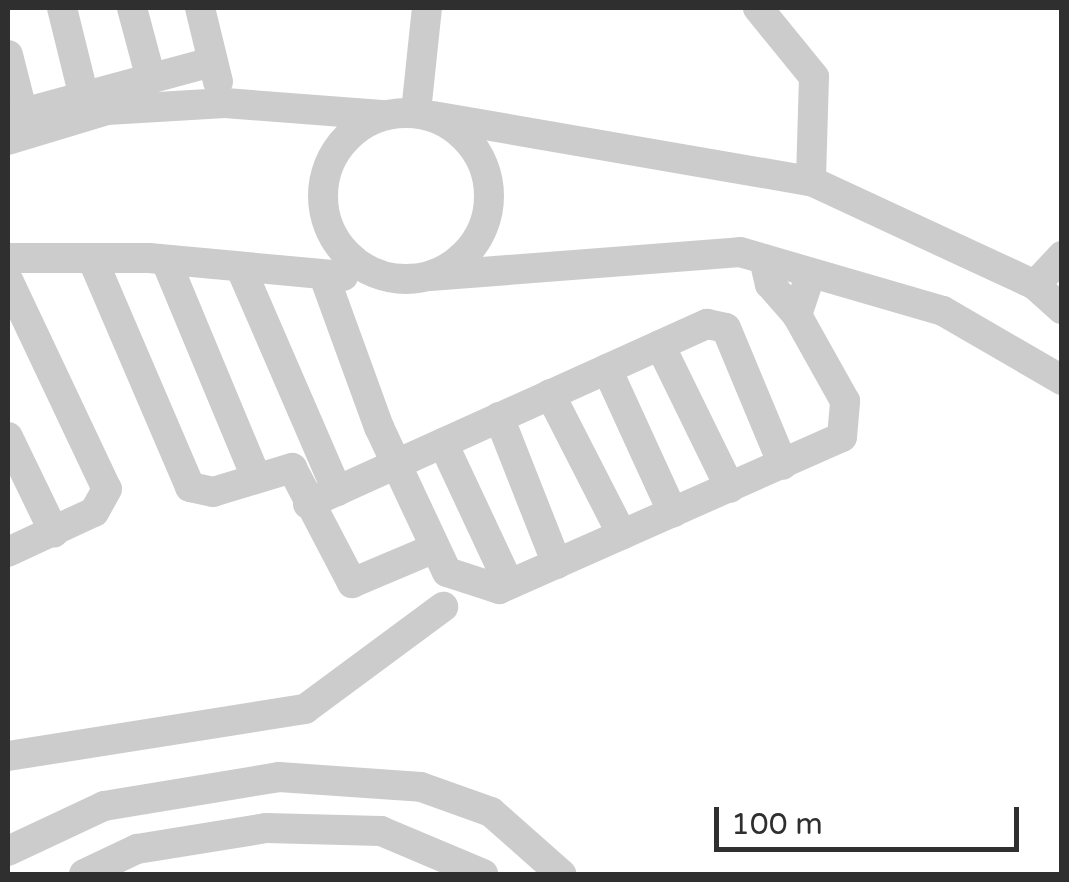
<!DOCTYPE html>
<style>
body{margin:0}
#map{position:relative;width:1069px;height:882px;overflow:hidden;background:#fff;font-family:"Varela Round",sans-serif}
div>[style]{position:absolute}
[style*='--x']{left:calc(var(--x)*1px);top:calc(var(--y)*1px);width:calc(var(--w)*1px);rotate:calc(var(--a)*1deg)}
.minor>*{height:30px;margin:-15px;padding:0 15px;transform-origin:15px;border-radius:15px;background:#ccc}
.minor>.ring{margin:-15px;padding:0;box-sizing:content-box;background:none;border:30px solid #ccc;border-radius:50%}
span{translate:-50% -50%;white-space:nowrap;text-align:center;line-height:1.15;-webkit-text-stroke:10px #fff;paint-order:stroke}
.frame{position:absolute;inset:0;border:10px solid #2f2f2f;pointer-events:none}
.scale{position:absolute;left:714px;top:807px;width:305px;height:45px;box-sizing:border-box;border:5px solid #2f2f2f;border-top:0;padding-left:12px;font-size:30px;line-height:35px;white-space:nowrap;color:#2f2f2f;-webkit-text-stroke:8px #fff;paint-order:stroke}
</style>
<div id="map">
<div class="minor">
<i style="--x:62;--y:8;--w:92;--a:76.1"></i>
<i style="--x:132;--y:8;--w:73;--a:75"></i>
<i style="--x:200;--y:8;--w:76;--a:76.3"></i>
<i style="--x:758;--y:8;--w:89;--a:50.9"></i>
<i style="--x:814;--y:77;--w:104;--a:91.7"></i>
<i style="--x:8;--y:55;--w:61;--a:75.7"></i>
<i style="--x:416;--y:112;--w:105;--a:-84"></i>
<i class="ring" style="left:323px;top:113px;width:136px;height:136px"></i>
<i style="--x:433;--y:116;--w:384;--a:9.8"></i>
<i style="--x:811;--y:181;--w:247;--a:24.9"></i>
<i style="--x:1035;--y:285;--w:36;--a:42"></i>
<i style="--x:8;--y:117;--w:211;--a:-15.1"></i>
<i style="--x:8;--y:140;--w:103;--a:-16.9"></i>
<i style="--x:107;--y:110;--w:118;--a:-3.4"></i>
<i style="--x:225;--y:103;--w:157;--a:4.4"></i>
<i style="--x:8;--y:258;--w:141;--a:0"></i>
<i style="--x:149;--y:258;--w:195;--a:5.3"></i>
<i style="--x:92;--y:258;--w:249;--a:66.8"></i>
<i style="--x:190;--y:487;--w:24;--a:12"></i>
<i style="--x:213;--y:492;--w:83;--a:-16.9"></i>
<i style="--x:292;--y:468;--w:130;--a:62.4"></i>
<i style="--x:352;--y:583;--w:90;--a:-22.9"></i>
<i style="--x:764;--y:259;--w:26;--a:77"></i>
<i style="--x:770;--y:284;--w:41;--a:48.9"></i>
<i style="--x:166;--y:261;--w:234;--a:67.4"></i>
<i style="--x:242;--y:271;--w:240;--a:66.6"></i>
<i style="--x:324;--y:276;--w:161;--a:70"></i>
<i style="--x:379;--y:427;--w:160;--a:64.9"></i>
<i style="--x:447;--y:572;--w:55;--a:18.1"></i>
<i style="--x:499;--y:589;--w:375;--a:-23.9"></i>
<i style="--x:842;--y:437;--w:36;--a:-85"></i>
<i style="--x:845;--y:401;--w:98;--a:-119.2"></i>
<i style="--x:797;--y:315;--w:44;--a:-71.6"></i>
<i style="--x:430;--y:276;--w:311;--a:-4.4"></i>
<i style="--x:740;--y:252;--w:211;--a:16.2"></i>
<i style="--x:943;--y:311;--w:138;--a:30.1"></i>
<i style="--x:8;--y:280;--w:231;--a:64.7"></i>
<i style="--x:107;--y:489;--w:26;--a:119"></i>
<i style="--x:94;--y:512;--w:95;--a:155.1"></i>
<i style="--x:1035;--y:285;--w:40;--a:-47"></i>
<i style="--x:660;--y:345;--w:159;--a:63.9"></i>
<i style="--x:607;--y:369;--w:158;--a:65.4"></i>
<i style="--x:550;--y:394;--w:158;--a:62.9"></i>
<i style="--x:499;--y:417;--w:158;--a:68.5"></i>
<i style="--x:8;--y:437;--w:106;--a:64.2"></i>
<i style="--x:443;--y:443;--w:156;--a:64.9"></i>
<i style="--x:308;--y:504;--w:438;--a:-24.3"></i>
<i style="--x:707;--y:324;--w:19;--a:12"></i>
<i style="--x:726;--y:328;--w:148;--a:67.4"></i>
<i style="--x:8;--y:756;--w:301;--a:-9"></i>
<i style="--x:305;--y:709;--w:172;--a:-36.5"></i>
<i style="--x:8;--y:851;--w:106;--a:-25.1"></i>
<i style="--x:104;--y:806;--w:177;--a:-9.4"></i>
<i style="--x:279;--y:777;--w:142;--a:4"></i>
<i style="--x:421;--y:787;--w:74;--a:19.7"></i>
<i style="--x:491;--y:812;--w:94;--a:41.5"></i>
<i style="--x:84;--y:874;--w:59;--a:-25.3"></i>
<i style="--x:137;--y:849;--w:131;--a:-9.2"></i>
<i style="--x:266;--y:828;--w:115;--a:1.5"></i>
<i style="--x:381;--y:831;--w:111;--a:22.9"></i>
</div>
<div class="frame"></div>
<div class="scale">100 m</div>
</div>
